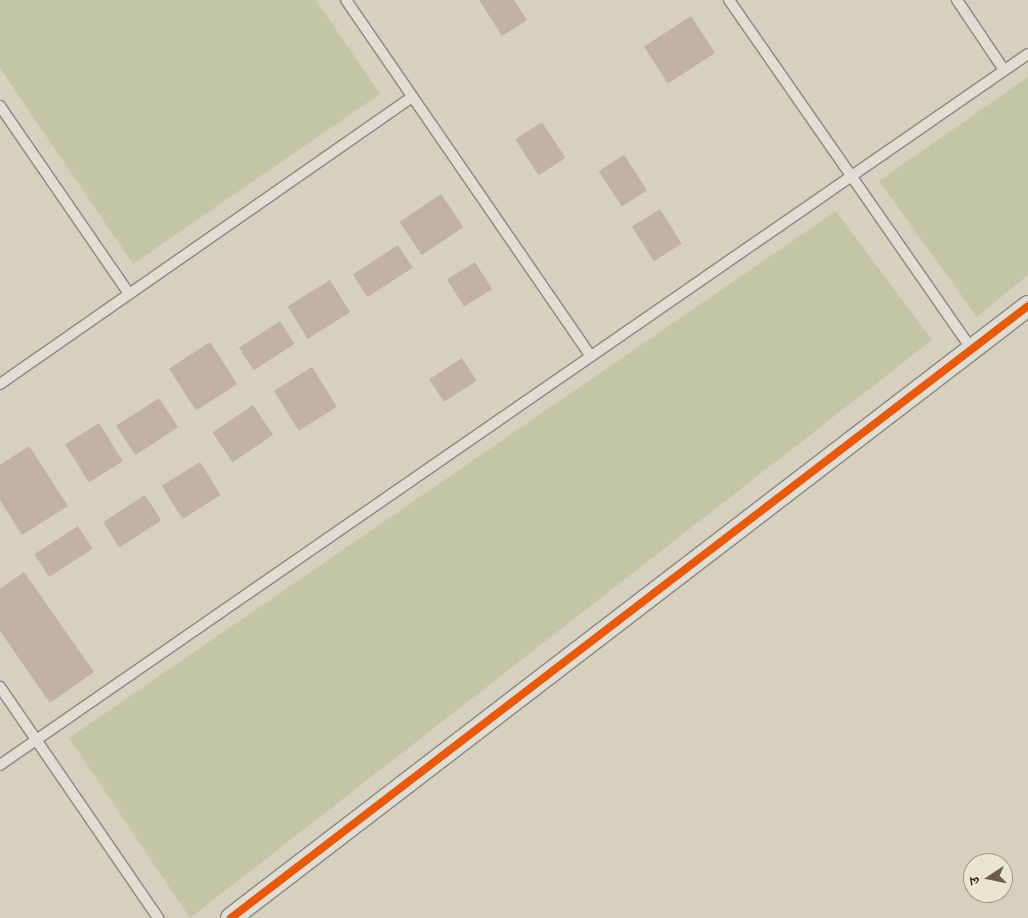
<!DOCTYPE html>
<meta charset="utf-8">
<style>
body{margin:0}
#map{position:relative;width:1028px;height:918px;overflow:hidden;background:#d6d0bf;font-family:"Gentium Book Plus","Noto Serif Devanagari",serif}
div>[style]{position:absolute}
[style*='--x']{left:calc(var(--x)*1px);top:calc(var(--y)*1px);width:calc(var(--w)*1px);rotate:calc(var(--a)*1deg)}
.green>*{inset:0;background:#c2c6a4}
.building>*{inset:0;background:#c2b1a5;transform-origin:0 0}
.roads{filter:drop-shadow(1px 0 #8f887d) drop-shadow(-1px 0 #8f887d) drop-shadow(0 1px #8f887d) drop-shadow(0 -1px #8f887d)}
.service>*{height:10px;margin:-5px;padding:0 5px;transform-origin:5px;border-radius:5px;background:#e0ddd4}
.minor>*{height:20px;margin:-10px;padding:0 10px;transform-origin:10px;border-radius:10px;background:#e0ddd4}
.cycleway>*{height:8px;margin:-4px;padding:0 4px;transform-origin:4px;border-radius:4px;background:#e8590c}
span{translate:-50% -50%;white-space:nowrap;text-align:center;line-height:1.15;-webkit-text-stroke:4px #ebe4cf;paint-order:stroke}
.north{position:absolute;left:963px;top:853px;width:50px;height:50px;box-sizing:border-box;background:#ebe4cf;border:1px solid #a49583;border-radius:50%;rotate:259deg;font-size:14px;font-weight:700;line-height:20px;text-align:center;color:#391e10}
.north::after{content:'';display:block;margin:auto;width:18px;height:22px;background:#705c4d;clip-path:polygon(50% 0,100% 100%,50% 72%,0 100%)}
</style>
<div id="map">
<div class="green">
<i style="clip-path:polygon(0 0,316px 0,380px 94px,133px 264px,0 68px)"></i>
<i style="clip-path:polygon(1028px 77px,1028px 275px,977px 317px,879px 181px)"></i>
<i style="clip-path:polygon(836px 211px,932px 340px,190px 918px,69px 738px)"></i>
</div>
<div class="building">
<i style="clip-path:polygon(479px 0,514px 0,527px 20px,502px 36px)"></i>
<i style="left:691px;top:16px;width:44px;height:56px;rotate:57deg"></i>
<i style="left:542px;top:122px;width:43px;height:32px;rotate:57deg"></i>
<i style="left:624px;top:155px;width:42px;height:30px;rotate:57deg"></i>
<i style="left:441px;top:194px;width:40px;height:50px;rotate:56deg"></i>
<i style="left:660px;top:209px;width:41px;height:33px;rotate:58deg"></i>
<i style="left:398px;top:245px;width:27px;height:54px;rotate:57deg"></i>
<i style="left:475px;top:262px;width:32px;height:33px;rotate:58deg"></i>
<i style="left:330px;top:280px;width:38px;height:50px;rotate:58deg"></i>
<i style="left:280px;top:321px;width:27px;height:49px;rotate:57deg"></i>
<i style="left:210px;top:342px;width:50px;height:49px;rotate:57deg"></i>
<i style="left:462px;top:358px;width:27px;height:39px;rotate:57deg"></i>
<i style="left:312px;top:367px;width:47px;height:45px;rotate:58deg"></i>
<i style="left:159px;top:398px;width:35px;height:51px;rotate:57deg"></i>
<i style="left:253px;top:405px;width:36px;height:49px;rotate:56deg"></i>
<i style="left:99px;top:423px;width:45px;height:40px;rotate:58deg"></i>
<i style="clip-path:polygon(29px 446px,68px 506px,22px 535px,0 500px,0 465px)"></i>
<i style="left:200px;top:462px;width:39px;height:45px;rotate:58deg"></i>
<i style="left:145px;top:495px;width:30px;height:50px;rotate:57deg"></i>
<i style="left:78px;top:526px;width:27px;height:52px;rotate:57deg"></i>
<i style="clip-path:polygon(24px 572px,94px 672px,50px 703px,0 631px,0 589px)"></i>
</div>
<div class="roads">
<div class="service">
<i style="--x:346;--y:0;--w:432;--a:55.5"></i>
<i style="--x:729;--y:0;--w:427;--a:55.2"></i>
<i style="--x:957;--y:0;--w:84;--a:56.1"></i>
<i style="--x:0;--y:106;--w:228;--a:55.5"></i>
<i style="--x:0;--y:384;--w:502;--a:-34.86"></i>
<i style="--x:0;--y:687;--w:280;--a:55.6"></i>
<i style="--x:0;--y:765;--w:1250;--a:-34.67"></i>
</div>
<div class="minor">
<i style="--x:231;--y:918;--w:1005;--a:-37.52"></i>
</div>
</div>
<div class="cycleway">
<i style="--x:231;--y:918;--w:1005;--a:-37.52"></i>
</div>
<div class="north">उ</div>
</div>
